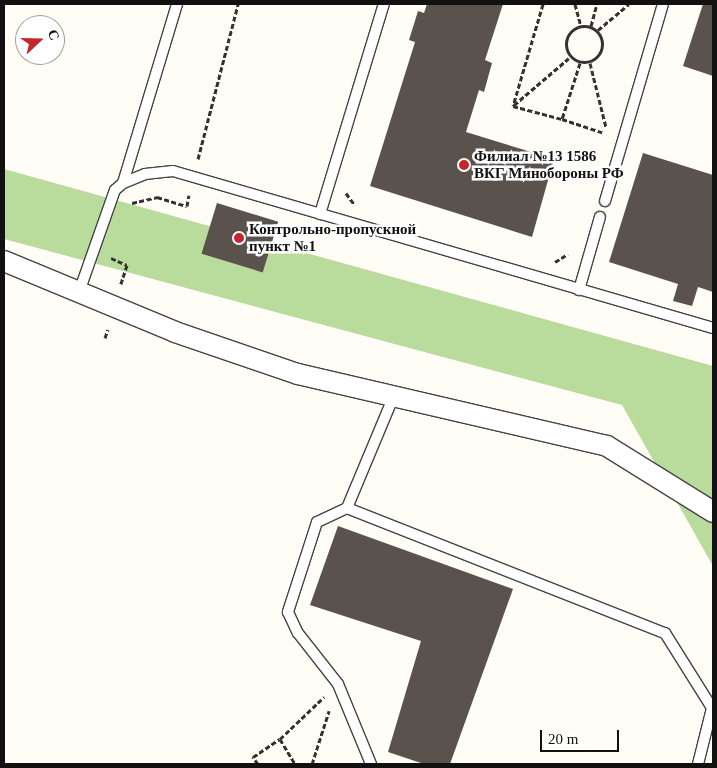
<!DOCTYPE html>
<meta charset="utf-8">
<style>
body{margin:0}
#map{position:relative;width:717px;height:768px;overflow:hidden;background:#fffdf5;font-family:Georgia,serif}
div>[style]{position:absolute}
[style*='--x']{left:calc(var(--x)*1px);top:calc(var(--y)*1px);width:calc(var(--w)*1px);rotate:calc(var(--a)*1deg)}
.forest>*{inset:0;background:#b9dc9c}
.building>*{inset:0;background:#5a524d;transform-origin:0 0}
.path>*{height:3px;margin-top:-1.5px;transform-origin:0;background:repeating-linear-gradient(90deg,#333 0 5px,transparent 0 7.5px)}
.path>.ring{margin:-1.5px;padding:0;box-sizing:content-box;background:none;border:3px solid #333;border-radius:50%}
.roads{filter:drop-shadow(1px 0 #444) drop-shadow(-1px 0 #444) drop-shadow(0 1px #444) drop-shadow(0 -1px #444)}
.service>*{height:10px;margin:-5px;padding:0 5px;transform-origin:5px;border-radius:5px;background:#fff}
.minor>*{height:20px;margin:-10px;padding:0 10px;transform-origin:10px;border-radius:10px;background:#fff}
.dots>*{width:14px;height:14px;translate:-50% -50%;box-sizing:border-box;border:2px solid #fff;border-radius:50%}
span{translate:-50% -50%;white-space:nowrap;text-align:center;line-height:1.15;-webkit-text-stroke:5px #fff;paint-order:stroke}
.poi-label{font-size:15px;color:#111;font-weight:700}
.left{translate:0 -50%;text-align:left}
.frame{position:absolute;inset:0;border:5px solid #111;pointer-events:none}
.north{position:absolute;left:15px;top:15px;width:50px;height:50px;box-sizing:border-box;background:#fff;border:1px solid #a0a0a0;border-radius:50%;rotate:69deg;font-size:14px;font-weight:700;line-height:20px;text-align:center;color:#111}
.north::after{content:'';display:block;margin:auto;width:18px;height:22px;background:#c4262e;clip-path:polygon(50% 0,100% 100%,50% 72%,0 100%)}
.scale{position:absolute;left:540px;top:730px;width:79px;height:22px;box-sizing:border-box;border:2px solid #111;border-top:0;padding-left:6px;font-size:15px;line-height:18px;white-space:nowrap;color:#111;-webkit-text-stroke:4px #fff;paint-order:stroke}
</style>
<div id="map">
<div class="forest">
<i style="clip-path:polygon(4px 169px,713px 366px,713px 566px,622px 405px,4px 239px)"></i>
</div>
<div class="building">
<i style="clip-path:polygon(427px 4px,503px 4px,485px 60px,492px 63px,484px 92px,479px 90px,466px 132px,554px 159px,532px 237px,370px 186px,415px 42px,409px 40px,418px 11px,424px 13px)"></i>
<i style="clip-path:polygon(703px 4px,713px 4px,713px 76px,683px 66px)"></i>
<i style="clip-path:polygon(643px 153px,713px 175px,713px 292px,698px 287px,692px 306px,673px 301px,678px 284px,609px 262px)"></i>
<i style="left:217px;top:203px;width:64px;height:53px;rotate:17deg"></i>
<i style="clip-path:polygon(338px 526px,513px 589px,450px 764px,424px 764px,388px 752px,421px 641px,310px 605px)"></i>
</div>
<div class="path">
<i style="--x:543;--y:4;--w:106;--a:106.4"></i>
<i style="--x:513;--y:106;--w:51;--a:14.9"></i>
<i style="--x:575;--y:4;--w:23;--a:75"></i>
<i class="ring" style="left:566px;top:26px;width:33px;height:33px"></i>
<i style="--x:591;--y:26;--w:23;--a:-75"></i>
<i style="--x:598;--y:30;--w:40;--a:-40"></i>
<i style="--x:580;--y:63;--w:59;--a:107.8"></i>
<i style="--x:562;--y:119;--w:44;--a:18.4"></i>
<i style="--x:590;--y:63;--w:66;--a:76"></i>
<i style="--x:514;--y:105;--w:72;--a:-40.5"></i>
<i style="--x:198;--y:159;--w:160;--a:-75.5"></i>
<i style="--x:346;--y:193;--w:14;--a:54"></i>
<i style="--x:132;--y:203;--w:26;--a:-13"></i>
<i style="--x:157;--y:197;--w:31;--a:17"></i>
<i style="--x:187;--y:206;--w:11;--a:-80"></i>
<i style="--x:111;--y:258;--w:17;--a:24"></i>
<i style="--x:127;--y:265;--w:20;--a:108"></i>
<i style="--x:555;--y:262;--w:15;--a:-32"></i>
<i style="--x:105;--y:338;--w:9;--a:-72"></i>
<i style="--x:280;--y:739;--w:29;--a:59"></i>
<i style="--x:258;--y:764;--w:9;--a:-126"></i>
<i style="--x:253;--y:757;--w:32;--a:-34"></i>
<i style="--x:280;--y:739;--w:61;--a:-43.7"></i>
<i style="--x:312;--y:764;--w:56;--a:-72.2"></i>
</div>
<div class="roads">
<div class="service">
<i style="--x:123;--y:183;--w:187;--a:-73.2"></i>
<i style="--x:605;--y:201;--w:205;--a:-73.6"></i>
<i style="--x:320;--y:214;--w:220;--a:-73.1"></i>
<i style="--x:579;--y:290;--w:76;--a:-74"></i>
<i style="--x:79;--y:292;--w:108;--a:-70.6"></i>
<i style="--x:115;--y:190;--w:11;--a:-41"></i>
<i style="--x:123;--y:183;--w:24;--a:-22"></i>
<i style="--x:145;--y:174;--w:28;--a:-6"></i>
<i style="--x:173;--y:171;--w:562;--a:16.21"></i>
<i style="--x:393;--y:398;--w:119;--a:112.7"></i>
<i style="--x:347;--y:508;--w:342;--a:21.5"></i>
<i style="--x:665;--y:633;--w:89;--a:57.9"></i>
<i style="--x:712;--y:708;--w:58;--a:104"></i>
<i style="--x:347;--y:508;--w:33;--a:155"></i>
<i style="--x:317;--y:522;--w:95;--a:107.9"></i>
<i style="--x:288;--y:612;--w:23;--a:65"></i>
<i style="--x:298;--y:633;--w:65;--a:51.9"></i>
<i style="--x:338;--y:684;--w:87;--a:67.6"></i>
</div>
<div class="minor">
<i style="--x:4;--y:261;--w:185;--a:22.5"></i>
<i style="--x:175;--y:332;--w:130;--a:18.9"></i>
<i style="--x:298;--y:374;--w:317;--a:13.1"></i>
<i style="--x:607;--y:446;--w:125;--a:31.9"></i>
</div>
</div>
<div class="dots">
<i style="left:464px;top:165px;background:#c4262e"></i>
<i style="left:239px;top:238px;background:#c4262e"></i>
</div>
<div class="poi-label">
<span class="left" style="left:474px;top:165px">Филиал №13 1586<br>ВКГ Минобороны РФ</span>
<span class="left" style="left:249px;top:238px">Контрольно-пропускной<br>пункт №1</span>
</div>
<div class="frame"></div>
<div class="north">С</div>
<div class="scale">20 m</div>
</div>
